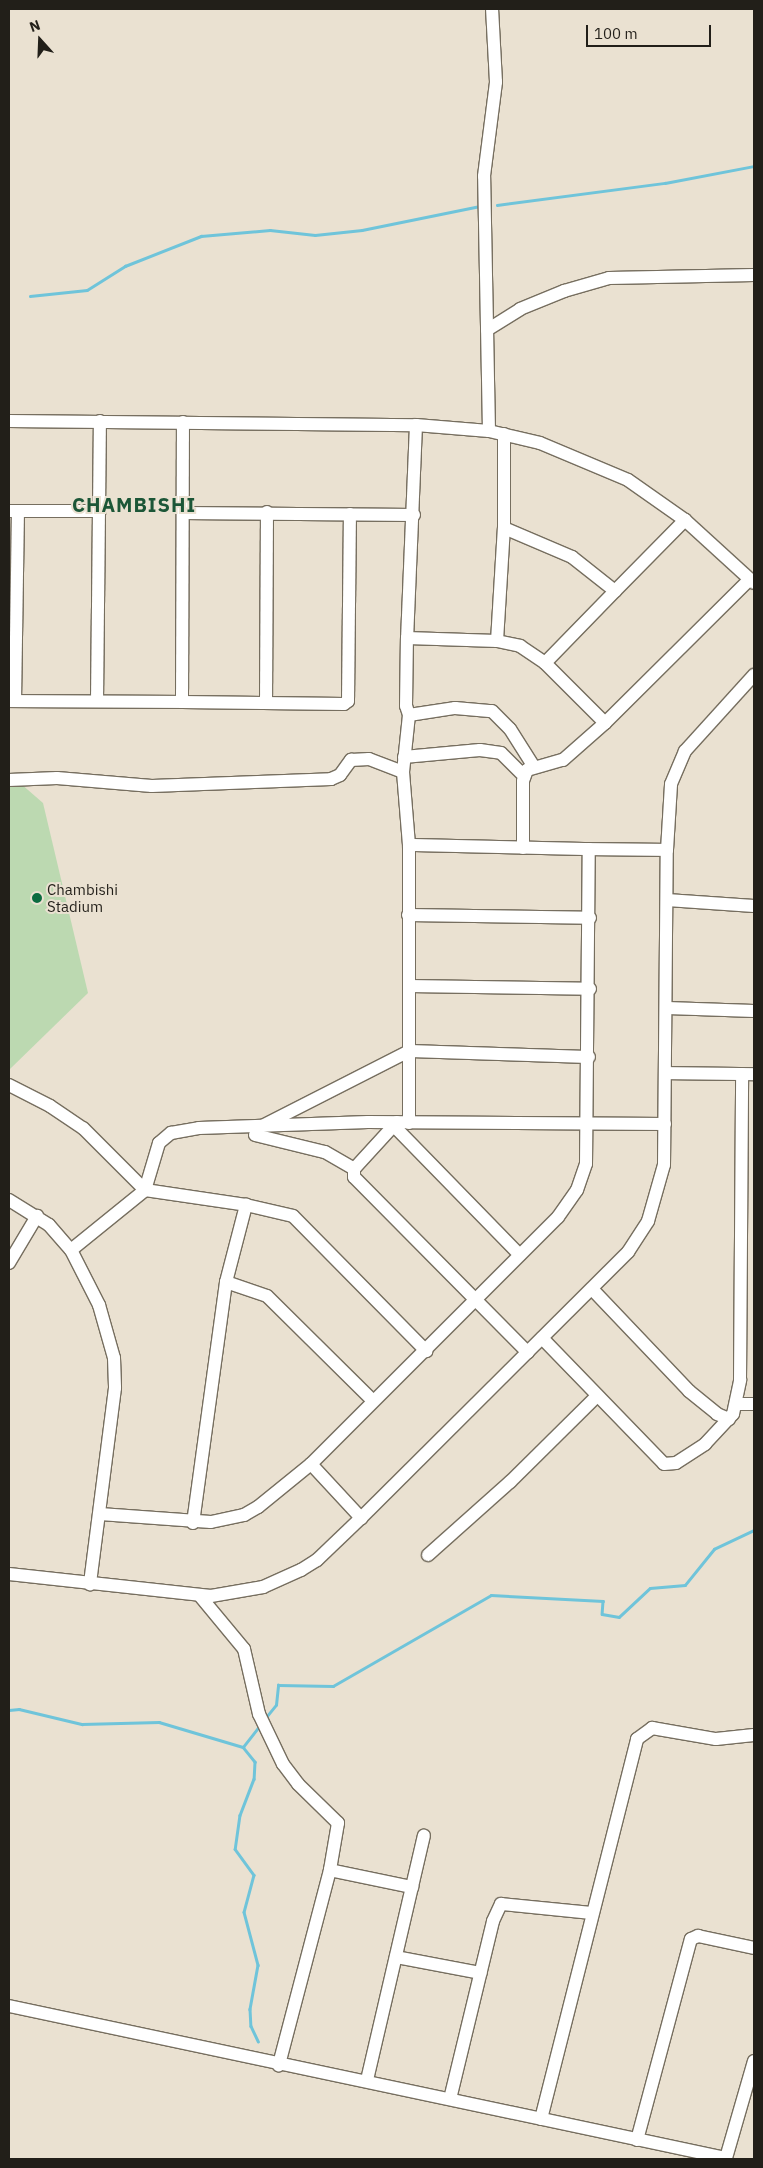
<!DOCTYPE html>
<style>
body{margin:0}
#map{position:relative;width:763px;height:2168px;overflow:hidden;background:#eae1d1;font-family:"IBM Plex Sans",sans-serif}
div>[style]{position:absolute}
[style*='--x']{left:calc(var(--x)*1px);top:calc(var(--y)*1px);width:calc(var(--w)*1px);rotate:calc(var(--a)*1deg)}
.green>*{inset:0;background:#bcd9b1}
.stream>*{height:2.5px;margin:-1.25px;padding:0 1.25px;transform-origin:1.25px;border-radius:1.25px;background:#6fc4da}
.roads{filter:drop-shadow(1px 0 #766e5f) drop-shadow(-1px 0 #766e5f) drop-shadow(0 1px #766e5f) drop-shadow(0 -1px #766e5f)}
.minor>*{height:12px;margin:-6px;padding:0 6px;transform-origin:6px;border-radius:6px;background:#fff}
.dots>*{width:14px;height:14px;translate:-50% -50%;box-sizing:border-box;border:2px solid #eae1d1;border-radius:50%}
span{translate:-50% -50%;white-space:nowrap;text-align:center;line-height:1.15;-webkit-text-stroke:4px #eae1d1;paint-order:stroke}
.poi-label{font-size:15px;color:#221f19}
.left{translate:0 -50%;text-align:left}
.district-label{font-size:20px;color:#1c5637;font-weight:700;letter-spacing:1px}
.frame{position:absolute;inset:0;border:10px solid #221f19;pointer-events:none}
.north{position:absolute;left:15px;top:15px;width:50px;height:50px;-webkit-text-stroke:4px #eae1d1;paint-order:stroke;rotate:340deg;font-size:14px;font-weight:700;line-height:20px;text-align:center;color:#221f19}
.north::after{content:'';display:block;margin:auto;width:18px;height:22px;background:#221f19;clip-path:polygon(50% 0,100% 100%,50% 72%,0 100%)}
.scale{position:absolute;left:586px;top:25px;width:125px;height:22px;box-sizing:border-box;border:2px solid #221f19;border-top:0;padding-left:6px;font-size:15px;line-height:18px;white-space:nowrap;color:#221f19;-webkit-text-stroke:4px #eae1d1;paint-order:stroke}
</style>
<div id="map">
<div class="green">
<i style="clip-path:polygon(9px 783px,20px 783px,43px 803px,88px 993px,10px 1069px)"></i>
</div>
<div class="stream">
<i style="--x:497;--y:205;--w:169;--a:-7.5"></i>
<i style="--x:665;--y:183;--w:91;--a:-10.8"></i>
<i style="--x:30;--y:296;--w:57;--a:-6"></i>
<i style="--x:87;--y:290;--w:45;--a:-32.3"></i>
<i style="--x:125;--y:266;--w:82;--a:-21.5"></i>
<i style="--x:201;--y:236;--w:69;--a:-5"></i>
<i style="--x:270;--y:230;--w:45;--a:6.3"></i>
<i style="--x:315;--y:235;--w:47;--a:-6.1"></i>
<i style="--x:362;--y:230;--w:120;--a:-11.5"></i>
<i style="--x:9;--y:1710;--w:10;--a:-6"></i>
<i style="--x:19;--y:1709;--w:65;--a:13.4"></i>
<i style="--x:82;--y:1724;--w:77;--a:-1.5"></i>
<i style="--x:159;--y:1722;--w:88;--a:16.6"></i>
<i style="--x:243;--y:1747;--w:24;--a:-52"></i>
<i style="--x:267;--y:1716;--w:14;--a:-51"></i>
<i style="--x:276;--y:1705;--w:20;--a:-84"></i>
<i style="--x:278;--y:1685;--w:55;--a:1"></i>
<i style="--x:333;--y:1686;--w:182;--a:-29.9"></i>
<i style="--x:491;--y:1595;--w:112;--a:3.1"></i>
<i style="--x:603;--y:1601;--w:13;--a:94"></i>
<i style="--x:602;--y:1614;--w:17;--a:10"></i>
<i style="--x:619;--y:1617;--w:42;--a:-43.1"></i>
<i style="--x:650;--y:1588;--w:35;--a:-5"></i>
<i style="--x:685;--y:1585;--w:46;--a:-51.1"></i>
<i style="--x:714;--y:1549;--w:44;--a:-25.4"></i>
<i style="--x:243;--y:1747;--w:19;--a:51"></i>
<i style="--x:255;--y:1762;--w:17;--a:93"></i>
<i style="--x:254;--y:1779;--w:39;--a:111"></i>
<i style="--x:240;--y:1815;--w:34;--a:98"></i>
<i style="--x:235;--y:1849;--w:32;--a:54"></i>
<i style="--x:254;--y:1875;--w:38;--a:105"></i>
<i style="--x:244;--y:1912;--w:55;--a:75.2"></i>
<i style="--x:258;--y:1965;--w:45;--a:100.3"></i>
<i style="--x:250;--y:2009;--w:17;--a:87"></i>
<i style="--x:251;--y:2026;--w:17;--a:65"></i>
</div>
<div class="roads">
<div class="minor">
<i style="--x:487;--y:330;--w:39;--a:-32"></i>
<i style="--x:520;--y:309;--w:48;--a:-22.2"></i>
<i style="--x:564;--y:291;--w:47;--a:-16.1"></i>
<i style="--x:609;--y:278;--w:145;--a:-1.2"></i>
<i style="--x:9;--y:421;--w:407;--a:0.6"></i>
<i style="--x:416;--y:425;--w:73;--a:4.7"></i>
<i style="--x:489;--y:431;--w:52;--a:13.2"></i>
<i style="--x:540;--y:443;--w:95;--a:22.8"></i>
<i style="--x:628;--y:480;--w:70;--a:35.1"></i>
<i style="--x:685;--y:520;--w:93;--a:42.4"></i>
<i style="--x:416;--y:425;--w:213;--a:92.4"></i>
<i style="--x:407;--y:638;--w:90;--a:1.9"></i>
<i style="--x:497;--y:641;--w:24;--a:12"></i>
<i style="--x:520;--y:646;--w:30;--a:34"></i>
<i style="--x:545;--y:663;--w:85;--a:45"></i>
<i style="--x:605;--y:723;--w:204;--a:-44.8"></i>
<i style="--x:489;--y:431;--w:255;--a:-91.1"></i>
<i style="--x:484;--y:176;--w:95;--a:-82.7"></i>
<i style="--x:496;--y:82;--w:73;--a:-93.1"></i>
<i style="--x:9;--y:511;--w:91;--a:0"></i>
<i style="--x:183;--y:513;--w:231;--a:0.5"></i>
<i style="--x:504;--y:528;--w:74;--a:23.1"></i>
<i style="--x:572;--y:557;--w:55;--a:38.3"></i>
<i style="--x:615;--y:591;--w:100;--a:-45.4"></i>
<i style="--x:497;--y:641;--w:113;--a:-86.5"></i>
<i style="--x:504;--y:528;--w:94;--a:-90"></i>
<i style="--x:545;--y:663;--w:100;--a:-45.8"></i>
<i style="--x:9;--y:701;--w:173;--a:0.3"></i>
<i style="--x:182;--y:702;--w:280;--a:-89.8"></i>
<i style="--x:15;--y:701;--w:190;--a:-89.1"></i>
<i style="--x:97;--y:701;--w:280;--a:-89.4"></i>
<i style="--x:182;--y:702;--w:162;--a:0.7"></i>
<i style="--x:344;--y:704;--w:5;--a:-37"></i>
<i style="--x:348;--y:701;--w:187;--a:-89.4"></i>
<i style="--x:266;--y:702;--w:190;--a:-89.7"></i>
<i style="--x:409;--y:715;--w:47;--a:-8.7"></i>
<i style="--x:455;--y:708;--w:37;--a:5"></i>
<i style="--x:492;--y:711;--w:25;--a:45"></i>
<i style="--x:510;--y:729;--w:45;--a:57.7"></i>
<i style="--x:404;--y:757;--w:76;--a:-5.3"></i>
<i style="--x:480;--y:750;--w:21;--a:8"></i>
<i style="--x:501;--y:753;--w:33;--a:45"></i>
<i style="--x:403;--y:772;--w:57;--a:-84"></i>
<i style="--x:409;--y:715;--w:9;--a:-108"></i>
<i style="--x:406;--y:706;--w:68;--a:-89.2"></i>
<i style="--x:9;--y:780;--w:48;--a:-2.4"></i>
<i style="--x:57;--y:778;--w:95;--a:4.8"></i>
<i style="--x:152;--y:786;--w:179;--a:-2.2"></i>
<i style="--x:331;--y:779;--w:10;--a:-24"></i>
<i style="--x:340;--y:775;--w:19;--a:-54"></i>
<i style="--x:351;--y:760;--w:18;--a:-3"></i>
<i style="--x:369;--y:759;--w:36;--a:21"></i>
<i style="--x:403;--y:772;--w:73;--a:85.3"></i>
<i style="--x:523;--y:848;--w:67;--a:-90"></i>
<i style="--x:523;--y:781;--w:12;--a:-70"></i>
<i style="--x:527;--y:770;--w:37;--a:-16"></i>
<i style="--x:563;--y:760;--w:56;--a:-41.4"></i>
<i style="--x:667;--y:900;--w:87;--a:3.9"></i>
<i style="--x:408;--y:915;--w:182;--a:0.9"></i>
<i style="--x:409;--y:986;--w:181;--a:0.9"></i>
<i style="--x:667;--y:1008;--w:87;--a:2"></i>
<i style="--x:666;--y:1073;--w:88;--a:0.7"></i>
<i style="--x:9;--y:1085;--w:46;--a:27.1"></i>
<i style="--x:50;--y:1106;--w:40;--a:34"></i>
<i style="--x:83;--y:1128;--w:88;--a:45"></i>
<i style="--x:145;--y:1190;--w:102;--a:8.4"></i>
<i style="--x:246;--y:1205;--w:48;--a:13.2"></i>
<i style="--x:293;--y:1216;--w:190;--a:45.4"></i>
<i style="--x:397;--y:1122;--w:64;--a:132.5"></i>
<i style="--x:354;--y:1169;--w:8;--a:90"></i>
<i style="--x:354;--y:1177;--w:247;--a:45.3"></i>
<i style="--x:409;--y:1123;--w:278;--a:-90"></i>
<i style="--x:409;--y:845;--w:180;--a:1.3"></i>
<i style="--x:264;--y:1125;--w:163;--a:-27"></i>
<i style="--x:409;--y:1051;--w:180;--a:1.9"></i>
<i style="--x:394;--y:1126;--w:180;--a:45.7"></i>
<i style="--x:255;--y:1135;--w:72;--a:13.7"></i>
<i style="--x:325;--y:1152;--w:34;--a:30"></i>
<i style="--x:9;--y:1200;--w:47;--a:32"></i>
<i style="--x:49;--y:1225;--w:33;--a:49"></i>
<i style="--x:71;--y:1250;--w:62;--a:63"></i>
<i style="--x:99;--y:1305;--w:55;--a:74.2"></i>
<i style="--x:114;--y:1358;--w:30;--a:88"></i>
<i style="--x:115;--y:1388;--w:198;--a:97.3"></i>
<i style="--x:71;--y:1250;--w:95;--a:-39"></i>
<i style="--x:145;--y:1190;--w:49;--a:-73.4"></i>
<i style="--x:159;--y:1143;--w:16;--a:-40"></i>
<i style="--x:171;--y:1133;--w:28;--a:-10"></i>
<i style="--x:199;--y:1128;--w:169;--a:-2"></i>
<i style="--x:368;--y:1122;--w:297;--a:0.4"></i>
<i style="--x:9;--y:1263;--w:55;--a:-59.2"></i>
<i style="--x:226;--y:1282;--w:43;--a:18.9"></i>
<i style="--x:267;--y:1296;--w:149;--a:44.7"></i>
<i style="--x:592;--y:1289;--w:141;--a:46.4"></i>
<i style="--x:689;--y:1391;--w:36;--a:39"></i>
<i style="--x:717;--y:1414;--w:13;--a:23"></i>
<i style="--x:542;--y:1338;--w:175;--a:45.9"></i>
<i style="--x:664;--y:1464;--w:12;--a:-5"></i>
<i style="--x:676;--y:1463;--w:35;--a:-33"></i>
<i style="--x:705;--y:1444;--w:41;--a:-47"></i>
<i style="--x:733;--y:1414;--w:35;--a:-78"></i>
<i style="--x:740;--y:1380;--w:306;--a:-89.6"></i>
<i style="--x:737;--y:1404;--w:17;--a:0"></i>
<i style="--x:311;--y:1464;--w:74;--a:47.2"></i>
<i style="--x:100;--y:1514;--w:111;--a:4.1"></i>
<i style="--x:211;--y:1522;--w:34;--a:-12"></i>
<i style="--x:244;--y:1515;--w:16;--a:-30"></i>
<i style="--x:258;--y:1507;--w:68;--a:-39.1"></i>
<i style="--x:311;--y:1464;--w:349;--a:-45"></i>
<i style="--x:558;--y:1217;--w:33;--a:-55"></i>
<i style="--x:577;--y:1190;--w:28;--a:-71"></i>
<i style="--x:586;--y:1164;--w:315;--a:-89.5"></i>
<i style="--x:589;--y:849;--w:78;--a:0.7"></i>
<i style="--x:193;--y:1523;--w:243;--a:-82.2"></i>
<i style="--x:226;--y:1282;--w:80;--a:-75.4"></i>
<i style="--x:428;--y:1555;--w:110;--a:-41.7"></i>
<i style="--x:510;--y:1482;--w:121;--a:-44.7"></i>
<i style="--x:9;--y:1574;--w:203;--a:6.2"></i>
<i style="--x:211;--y:1596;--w:53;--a:-9.8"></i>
<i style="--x:263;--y:1587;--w:42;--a:-24.1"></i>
<i style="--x:301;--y:1570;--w:19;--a:-32"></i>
<i style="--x:317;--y:1560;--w:61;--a:-43.7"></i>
<i style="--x:361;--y:1518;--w:377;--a:-44.9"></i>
<i style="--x:628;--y:1252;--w:37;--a:-57"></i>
<i style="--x:648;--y:1221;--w:58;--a:-74.1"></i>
<i style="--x:664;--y:1165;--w:315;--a:-89.5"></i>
<i style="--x:667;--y:850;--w:66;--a:-86.5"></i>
<i style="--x:671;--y:784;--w:36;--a:-67"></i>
<i style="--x:685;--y:751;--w:103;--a:-47.8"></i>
<i style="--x:200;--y:1596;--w:69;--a:50.3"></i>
<i style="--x:244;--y:1649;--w:67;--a:77"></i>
<i style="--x:259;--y:1714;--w:55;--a:64.4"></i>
<i style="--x:283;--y:1764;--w:25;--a:53"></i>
<i style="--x:298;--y:1784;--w:56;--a:44.3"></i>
<i style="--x:338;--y:1823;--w:48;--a:99.7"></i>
<i style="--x:330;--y:1870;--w:202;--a:104.7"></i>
<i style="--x:330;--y:1870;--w:84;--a:11.7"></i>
<i style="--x:396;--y:1957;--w:86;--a:10.7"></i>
<i style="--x:9;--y:2006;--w:733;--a:11.97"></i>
<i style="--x:726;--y:2158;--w:101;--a:-73.9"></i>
<i style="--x:367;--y:2080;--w:251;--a:-76.9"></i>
<i style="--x:450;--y:2099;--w:183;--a:-76.4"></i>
<i style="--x:493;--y:1921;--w:19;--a:-65"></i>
<i style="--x:501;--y:1904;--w:90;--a:5.7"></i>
<i style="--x:541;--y:2119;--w:392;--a:-75.8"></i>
<i style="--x:637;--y:1739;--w:19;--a:-36"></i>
<i style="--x:652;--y:1728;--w:65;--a:9.8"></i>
<i style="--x:716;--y:1739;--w:38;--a:-6"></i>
<i style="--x:637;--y:2140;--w:208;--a:-75"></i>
<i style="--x:691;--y:1939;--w:8;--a:-23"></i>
<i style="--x:698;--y:1936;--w:57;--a:12.1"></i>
</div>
</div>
<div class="dots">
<i style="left:37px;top:898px;background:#0c6c40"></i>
</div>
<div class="poi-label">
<span class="left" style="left:47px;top:898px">Chambishi<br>Stadium</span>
</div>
<div class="district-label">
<span style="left:134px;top:504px">CHAMBISHI</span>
</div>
<div class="frame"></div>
<div class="north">N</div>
<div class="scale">100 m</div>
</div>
